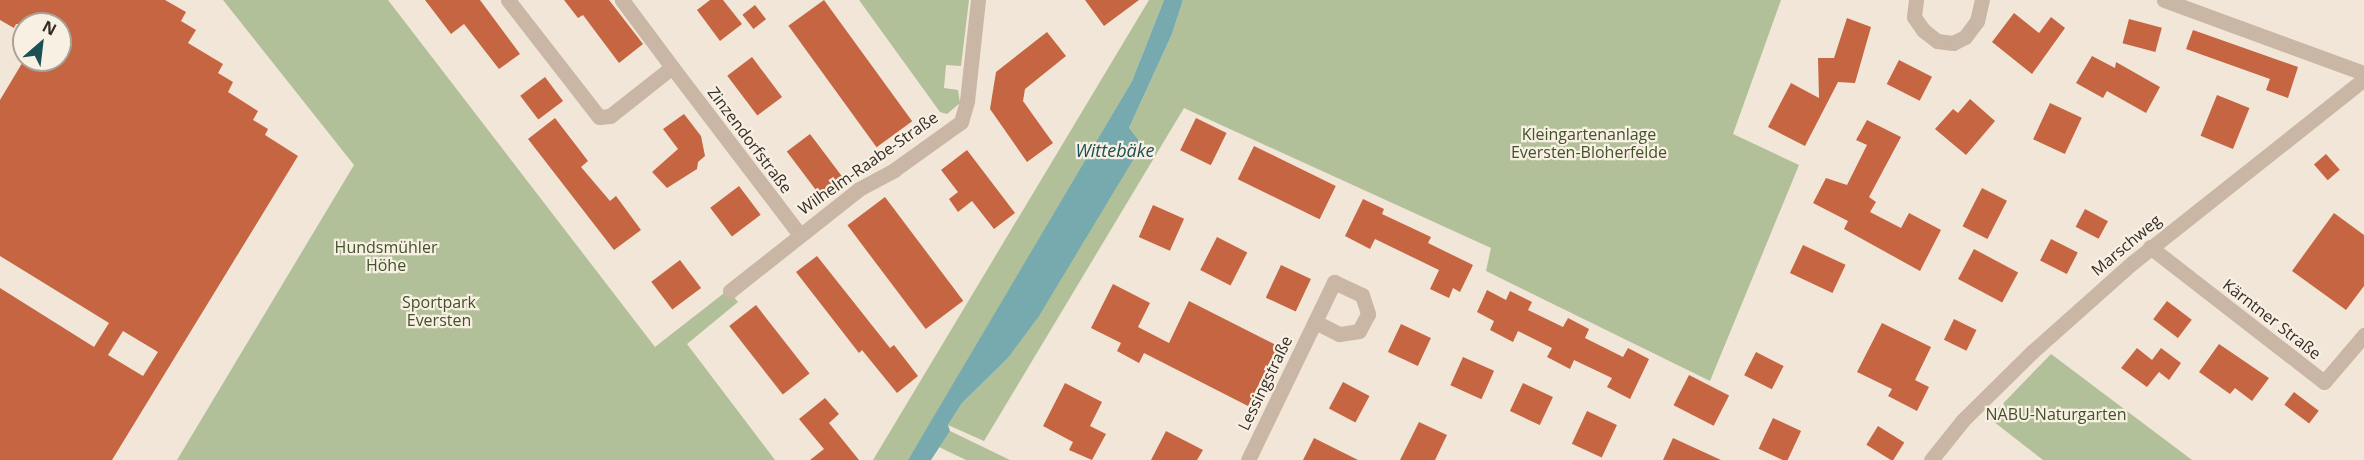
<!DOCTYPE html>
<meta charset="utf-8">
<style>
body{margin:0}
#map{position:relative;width:2364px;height:460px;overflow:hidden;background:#f1e6d8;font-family:"Open Sans",sans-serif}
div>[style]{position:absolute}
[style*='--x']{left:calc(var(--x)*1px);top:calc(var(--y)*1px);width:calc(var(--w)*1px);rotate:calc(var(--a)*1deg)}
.green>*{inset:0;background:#b1c098}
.water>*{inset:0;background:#77aaae}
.building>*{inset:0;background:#c66541;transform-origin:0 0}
.minor>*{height:15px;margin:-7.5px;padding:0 7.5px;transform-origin:7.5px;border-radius:7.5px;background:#c9b6a4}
span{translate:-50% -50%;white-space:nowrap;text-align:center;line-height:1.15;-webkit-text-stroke:4.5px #f9f0e4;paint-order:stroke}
.park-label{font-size:16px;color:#42522a}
.street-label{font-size:16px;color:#342b26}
.water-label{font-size:18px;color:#1b5055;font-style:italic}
.north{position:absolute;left:12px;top:12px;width:60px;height:60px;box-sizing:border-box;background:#f9f0e4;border:2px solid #aaa198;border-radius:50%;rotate:28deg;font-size:16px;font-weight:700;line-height:24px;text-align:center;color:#342b26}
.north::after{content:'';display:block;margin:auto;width:21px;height:27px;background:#1b5055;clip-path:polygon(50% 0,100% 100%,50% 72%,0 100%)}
</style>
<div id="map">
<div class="green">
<i style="clip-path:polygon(223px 0,388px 0,655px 347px,728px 290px,738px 302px,687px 344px,775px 460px,177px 460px,354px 165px)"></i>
<i style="clip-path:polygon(859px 0,969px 0,961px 66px,946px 65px,944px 88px,958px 90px,960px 103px,947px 114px,940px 112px)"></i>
<i style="clip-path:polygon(1149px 0,1164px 0,1132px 81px,926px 431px,908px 460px,873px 460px)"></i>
<i style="clip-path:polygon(1183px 0,1781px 0,1733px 134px,1799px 165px,1710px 381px,1486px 271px,1491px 248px,1184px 108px,984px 441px,948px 425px,962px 403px,1007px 359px,1129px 128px,1172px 34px)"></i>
<i style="clip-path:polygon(2051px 354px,2192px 460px,2043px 460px,1989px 418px)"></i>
<i style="clip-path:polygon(950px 431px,1010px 460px,966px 460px,939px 447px)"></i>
</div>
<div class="water">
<i style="clip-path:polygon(1164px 0,1183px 0,1172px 34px,1129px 128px,1142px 145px,1039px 316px,1007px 359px,962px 403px,948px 425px,950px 431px,931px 460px,908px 460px,1132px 81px)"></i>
</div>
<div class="building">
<i style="clip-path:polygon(evenodd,0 0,165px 0,186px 12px,181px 21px,196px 30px,188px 43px,223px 64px,218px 73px,233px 82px,228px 92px,258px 111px,253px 120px,268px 129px,265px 135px,298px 156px,112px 460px,0 460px,0 288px,94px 347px,109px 323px,0 256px,0 100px,24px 60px,60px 60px,60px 24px,16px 24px,14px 28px,0 20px,0 0,123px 331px,158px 352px,143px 376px,108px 355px,123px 331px)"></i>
<i style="clip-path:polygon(425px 0,480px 0,520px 54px,499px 69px,464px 24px,451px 34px)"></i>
<i style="clip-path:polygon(564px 0,609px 0,643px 44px,619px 63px,583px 15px,578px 18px)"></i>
<i style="clip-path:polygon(710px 0,723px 0,742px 24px,720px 41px,697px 10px)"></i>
<i style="left:824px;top:0;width:150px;height:44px;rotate:54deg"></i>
<i style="clip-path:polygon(1085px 0,1139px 0,1104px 26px)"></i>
<i style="left:755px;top:5px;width:18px;height:16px;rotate:52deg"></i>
<i style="clip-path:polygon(2014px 13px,2039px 33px,2051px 17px,2065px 28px,2032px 74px,1992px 42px)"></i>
<i style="clip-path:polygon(1847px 18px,1871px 27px,1855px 83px,1838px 82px,1805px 146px,1768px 127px,1791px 83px,1819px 98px,1818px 58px,1834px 58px)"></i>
<i style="left:2129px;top:19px;width:34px;height:25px;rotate:15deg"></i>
<i style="clip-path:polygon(2193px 30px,2298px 67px,2288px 98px,2266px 90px,2270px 79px,2186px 49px)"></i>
<i style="clip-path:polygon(1047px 32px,1066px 56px,1025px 89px,1023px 101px,1053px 143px,1027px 162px,990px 109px,996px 72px)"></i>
<i style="clip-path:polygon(2092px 56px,2115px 68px,2116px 62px,2160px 87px,2146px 113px,2107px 91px,2103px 98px,2076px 83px)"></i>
<i style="left:752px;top:57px;width:50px;height:31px;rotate:53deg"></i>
<i style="left:1899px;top:60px;width:37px;height:27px;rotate:27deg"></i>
<i style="left:545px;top:77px;width:30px;height:31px;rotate:53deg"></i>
<i style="left:2217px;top:95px;width:35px;height:44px;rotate:22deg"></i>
<i style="clip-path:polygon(1970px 99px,1995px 121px,1966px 155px,1935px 129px,1953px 109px,1958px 113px)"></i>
<i style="left:2050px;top:103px;width:35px;height:40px;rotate:25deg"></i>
<i style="clip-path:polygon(684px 114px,701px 136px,705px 156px,698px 162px,697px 169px,667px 188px,652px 172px,678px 149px,663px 129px)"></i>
<i style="clip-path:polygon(555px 118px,588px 161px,581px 167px,610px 201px,616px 196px,641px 230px,614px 250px,528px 139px)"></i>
<i style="left:1196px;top:118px;width:34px;height:36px;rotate:26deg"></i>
<i style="clip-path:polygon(1867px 120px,1901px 137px,1869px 197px,1876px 202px,1870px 212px,1901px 228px,1909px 213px,1941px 230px,1920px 271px,1844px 229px,1848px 221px,1813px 203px,1826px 178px,1847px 185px,1867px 145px,1856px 140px)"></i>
<i style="left:810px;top:134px;width:53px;height:29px;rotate:53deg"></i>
<i style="left:1254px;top:146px;width:91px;height:37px;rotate:26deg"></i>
<i style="clip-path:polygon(967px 150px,1015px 213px,994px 229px,972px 201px,958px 212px,949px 199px,958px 192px,941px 170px)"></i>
<i style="left:2326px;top:154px;width:21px;height:16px;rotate:49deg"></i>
<i style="left:739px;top:186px;width:36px;height:36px;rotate:53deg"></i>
<i style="left:1982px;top:188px;width:28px;height:43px;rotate:27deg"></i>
<i style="left:885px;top:197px;width:130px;height:47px;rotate:53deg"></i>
<i style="clip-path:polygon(1363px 199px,1384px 209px,1382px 214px,1431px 237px,1428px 243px,1473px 265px,1460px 292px,1453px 288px,1449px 298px,1430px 289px,1439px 270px,1375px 239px,1370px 249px,1345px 236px)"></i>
<i style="left:1153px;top:205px;width:34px;height:35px;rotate:24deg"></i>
<i style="left:2085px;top:209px;width:26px;height:20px;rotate:28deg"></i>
<i style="clip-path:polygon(2334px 213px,2364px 235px,2364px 286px,2346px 310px,2292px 271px)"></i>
<i style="left:1217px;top:237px;width:34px;height:37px;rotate:27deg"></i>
<i style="left:2051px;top:239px;width:30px;height:24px;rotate:27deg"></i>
<i style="left:1803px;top:245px;width:47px;height:31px;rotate:25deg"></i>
<i style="left:1974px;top:249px;width:50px;height:34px;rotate:28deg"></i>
<i style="clip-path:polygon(817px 256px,890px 348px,894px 345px,918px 376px,897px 393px,862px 350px,859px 353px,796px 272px)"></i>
<i style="left:680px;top:260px;width:35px;height:36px;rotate:53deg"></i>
<i style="left:1281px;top:265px;width:33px;height:36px;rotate:25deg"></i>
<i style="clip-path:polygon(1113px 284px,1150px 303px,1138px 327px,1169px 343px,1189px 301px,1278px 346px,1248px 406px,1144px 353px,1139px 363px,1117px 351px,1121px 343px,1091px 328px)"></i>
<i style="clip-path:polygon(1487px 290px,1506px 300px,1510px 291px,1532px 302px,1528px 310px,1563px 327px,1568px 318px,1589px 329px,1585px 338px,1623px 357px,1628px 348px,1649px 359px,1630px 399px,1607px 387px,1612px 378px,1574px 360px,1570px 369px,1547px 357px,1552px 348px,1518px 331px,1513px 342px,1490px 330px,1494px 321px,1477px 312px)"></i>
<i style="left:2167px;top:301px;width:31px;height:23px;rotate:37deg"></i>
<i style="left:756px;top:305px;width:87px;height:34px;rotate:52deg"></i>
<i style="left:1954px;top:319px;width:25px;height:23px;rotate:26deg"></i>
<i style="clip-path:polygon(1882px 323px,1931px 347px,1915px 380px,1929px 387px,1917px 411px,1888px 396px,1892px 389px,1857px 372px)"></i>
<i style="left:1401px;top:324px;width:33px;height:31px;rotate:25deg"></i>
<i style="clip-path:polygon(2219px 344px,2269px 378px,2252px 401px,2235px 388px,2230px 394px,2199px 372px)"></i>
<i style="clip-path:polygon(2137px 348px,2152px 360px,2161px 348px,2181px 363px,2169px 380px,2159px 372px,2147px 387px,2121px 368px)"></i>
<i style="left:1756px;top:352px;width:31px;height:26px;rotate:27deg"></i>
<i style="left:1463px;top:357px;width:34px;height:31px;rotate:24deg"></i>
<i style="left:1689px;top:375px;width:45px;height:34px;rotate:27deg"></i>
<i style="left:1343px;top:382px;width:30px;height:30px;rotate:28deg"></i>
<i style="clip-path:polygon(1065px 383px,1102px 402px,1090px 426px,1106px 434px,1092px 460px,1069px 450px,1073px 442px,1043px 426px)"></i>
<i style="left:1523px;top:383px;width:33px;height:31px;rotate:25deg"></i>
<i style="left:2294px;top:392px;width:31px;height:16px;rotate:37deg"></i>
<i style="clip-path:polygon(825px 398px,839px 414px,829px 423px,859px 460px,810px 460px,824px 449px,799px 419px)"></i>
<i style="left:1587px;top:411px;width:33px;height:36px;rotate:25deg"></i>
<i style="left:1773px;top:418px;width:31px;height:34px;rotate:25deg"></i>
<i style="clip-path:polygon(1419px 422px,1447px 435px,1435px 460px,1400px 460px)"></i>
<i style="left:1878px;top:426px;width:31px;height:22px;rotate:32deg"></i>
<i style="clip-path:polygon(1166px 431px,1203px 450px,1197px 460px,1151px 460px)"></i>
<i style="clip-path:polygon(1314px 438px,1358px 460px,1303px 460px)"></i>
<i style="clip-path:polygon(1673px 438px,1721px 460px,1663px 460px)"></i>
</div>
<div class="minor">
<i style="--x:508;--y:0;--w:148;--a:52.1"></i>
<i style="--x:599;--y:117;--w:11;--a:-5"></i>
<i style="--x:610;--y:116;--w:79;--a:-38.3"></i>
<i style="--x:672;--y:67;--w:84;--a:-126.7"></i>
<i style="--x:1916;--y:0;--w:17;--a:97"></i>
<i style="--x:1914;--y:17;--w:16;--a:55"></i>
<i style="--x:1923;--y:30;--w:18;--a:38"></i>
<i style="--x:1937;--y:41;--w:16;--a:7"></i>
<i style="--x:1953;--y:43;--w:13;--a:-27"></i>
<i style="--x:1965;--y:37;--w:20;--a:-53"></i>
<i style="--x:1977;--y:21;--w:22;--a:-77"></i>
<i style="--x:2164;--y:0;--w:213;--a:20.1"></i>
<i style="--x:672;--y:67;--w:210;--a:52.7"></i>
<i style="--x:2150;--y:247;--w:220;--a:37.8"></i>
<i style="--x:2324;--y:382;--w:62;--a:-49.6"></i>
<i style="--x:730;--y:291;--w:164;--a:-38.3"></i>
<i style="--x:859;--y:189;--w:40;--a:-28"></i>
<i style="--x:894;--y:170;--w:82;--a:-35.6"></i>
<i style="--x:961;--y:122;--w:22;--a:-74"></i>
<i style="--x:967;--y:101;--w:102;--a:-83.8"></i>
<i style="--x:1248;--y:460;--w:198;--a:-64.2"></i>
<i style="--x:1334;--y:282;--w:31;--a:25"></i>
<i style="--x:1362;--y:295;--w:20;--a:72"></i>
<i style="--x:1368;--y:314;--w:19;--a:118"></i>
<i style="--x:1359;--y:331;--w:20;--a:171"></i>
<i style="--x:1339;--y:334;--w:27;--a:-153"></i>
<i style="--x:1931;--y:460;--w:51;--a:-51.3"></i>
<i style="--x:1963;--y:420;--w:97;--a:-44.6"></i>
<i style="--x:2032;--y:352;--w:134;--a:-41.7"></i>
<i style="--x:2132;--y:263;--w:296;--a:-38.4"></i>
</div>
<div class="park-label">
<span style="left:1589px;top:143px">Kleingartenanlage<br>Eversten-Bloherfelde</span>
<span style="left:386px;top:256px">Hundsmühler<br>Höhe</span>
<span style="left:439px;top:311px">Sportpark<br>Eversten</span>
<span style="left:2056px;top:414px">NABU-Naturgarten</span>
</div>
<div class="street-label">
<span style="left:750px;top:140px;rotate:53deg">Zinzendorfstraße</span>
<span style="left:868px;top:163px;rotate:-35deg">Wilhelm-Raabe-Straße</span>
<span style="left:2126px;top:245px;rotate:-40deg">Marschweg</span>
<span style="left:2272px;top:319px;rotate:38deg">Kärntner Straße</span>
<span style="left:1265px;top:383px;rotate:-64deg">Lessingstraße</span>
</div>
<div class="water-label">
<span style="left:1115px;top:150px">Wittebäke</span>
</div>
<div class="north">N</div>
</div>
